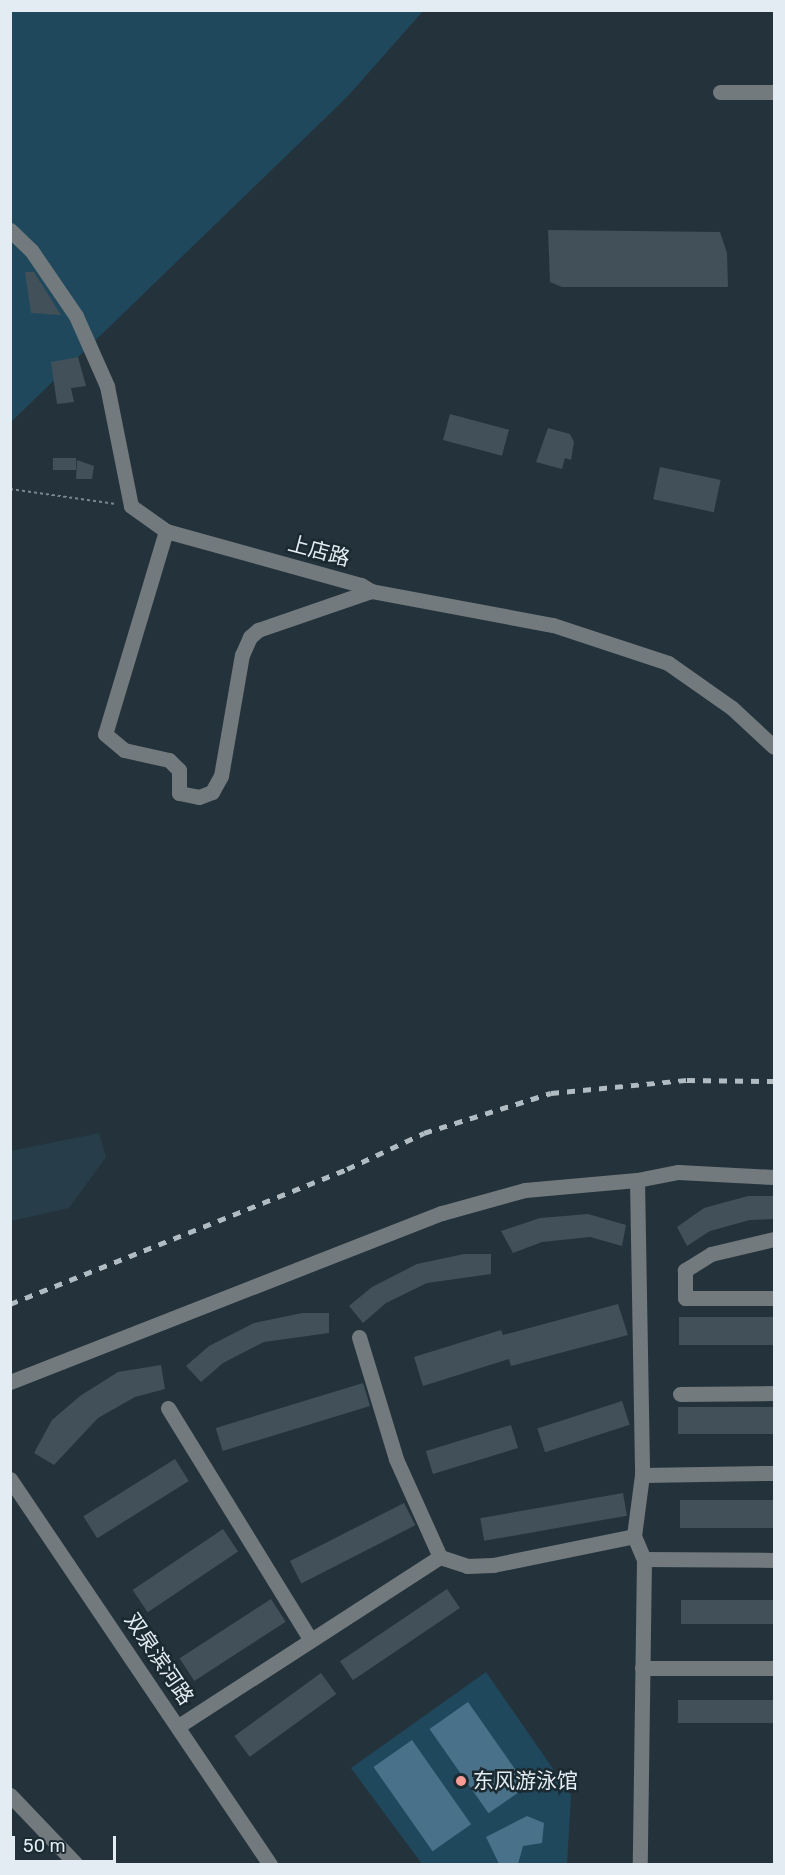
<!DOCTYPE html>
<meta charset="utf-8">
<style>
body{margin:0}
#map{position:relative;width:785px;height:1875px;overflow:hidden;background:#24333b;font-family:Rubik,"Noto Sans SC",sans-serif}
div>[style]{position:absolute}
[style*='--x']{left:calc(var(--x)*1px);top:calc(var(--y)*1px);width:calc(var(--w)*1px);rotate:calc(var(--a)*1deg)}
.built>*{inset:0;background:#273d49}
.green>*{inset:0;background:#20485d}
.water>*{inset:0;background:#49728a;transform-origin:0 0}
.building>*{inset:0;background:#415059;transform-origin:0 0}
.path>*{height:2px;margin-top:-1px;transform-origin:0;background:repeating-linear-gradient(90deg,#79868d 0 3px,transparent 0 6px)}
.minor>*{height:15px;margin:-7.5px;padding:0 7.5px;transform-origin:7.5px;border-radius:7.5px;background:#727a7e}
.rail>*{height:4.5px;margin-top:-2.25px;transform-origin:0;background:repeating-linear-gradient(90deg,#b1bbc2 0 8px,transparent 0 16px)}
.dots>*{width:16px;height:16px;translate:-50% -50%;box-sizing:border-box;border:3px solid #1b2931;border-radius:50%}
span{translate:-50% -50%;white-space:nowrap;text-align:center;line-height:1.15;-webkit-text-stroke:5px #1b2931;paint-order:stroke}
.street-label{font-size:21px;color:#e3ecf2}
.poi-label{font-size:21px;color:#e3ecf2}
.left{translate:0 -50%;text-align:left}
.frame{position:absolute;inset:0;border:12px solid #e3ecf2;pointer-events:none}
.scale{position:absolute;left:12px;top:1836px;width:104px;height:27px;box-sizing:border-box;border:3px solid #e3ecf2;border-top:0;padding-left:8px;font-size:18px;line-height:21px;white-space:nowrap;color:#e3ecf2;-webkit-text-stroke:4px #1b2931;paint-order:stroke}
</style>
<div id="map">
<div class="built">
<i style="clip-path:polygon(99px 1133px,106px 1157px,69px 1208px,11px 1221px,11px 1151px)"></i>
</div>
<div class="green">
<i style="clip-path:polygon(11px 11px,423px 11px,348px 96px,11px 422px)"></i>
<i style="clip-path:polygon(486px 1672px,571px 1795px,567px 1864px,422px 1864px,351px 1768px)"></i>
</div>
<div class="water">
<i style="left:468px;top:1702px;width:103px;height:47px;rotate:55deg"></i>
<i style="left:412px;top:1740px;width:103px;height:47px;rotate:55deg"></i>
<i style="clip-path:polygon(527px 1816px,544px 1823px,542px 1843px,523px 1846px,518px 1864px,499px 1864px,486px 1837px)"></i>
</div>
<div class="building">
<i style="clip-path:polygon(548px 230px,720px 232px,727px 253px,728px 287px,562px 287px,550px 282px)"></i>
<i style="clip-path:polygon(25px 272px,34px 272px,61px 315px,31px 313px)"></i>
<i style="clip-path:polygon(78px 357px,86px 386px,71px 388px,74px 402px,57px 404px,51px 362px)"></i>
<i style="left:450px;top:414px;width:61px;height:27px;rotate:15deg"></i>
<i style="clip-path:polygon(548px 428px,570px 434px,574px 442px,571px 460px,565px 458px,562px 469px,536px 462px)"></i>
<i style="left:53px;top:458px;width:23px;height:12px"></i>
<i style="clip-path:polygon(77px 460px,94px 466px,92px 479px,76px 479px)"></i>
<i style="left:660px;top:467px;width:62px;height:33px;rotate:12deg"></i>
<i style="clip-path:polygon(748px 1196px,774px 1196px,774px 1219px,750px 1220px,710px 1231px,687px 1246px,677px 1227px,704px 1208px)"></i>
<i style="clip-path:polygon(588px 1214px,626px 1225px,622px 1246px,590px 1237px,542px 1242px,513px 1253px,501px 1231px,540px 1218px)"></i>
<i style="clip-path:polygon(464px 1254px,491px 1254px,491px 1274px,427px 1283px,386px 1303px,363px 1323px,349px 1306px,372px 1287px,417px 1264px)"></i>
<i style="clip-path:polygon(618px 1304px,628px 1335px,511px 1366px,509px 1359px,423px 1386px,414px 1357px,501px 1330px,503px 1335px)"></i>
<i style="clip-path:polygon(302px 1313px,329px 1313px,329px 1333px,264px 1342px,223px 1363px,201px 1382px,186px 1366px,209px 1346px,254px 1323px)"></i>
<i style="left:679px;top:1317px;width:95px;height:28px"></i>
<i style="clip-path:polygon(161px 1365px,165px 1389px,135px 1397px,98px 1418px,54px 1465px,34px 1453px,52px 1420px,80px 1396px,118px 1372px)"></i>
<i style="left:363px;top:1383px;width:24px;height:154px;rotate:73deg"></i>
<i style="left:622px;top:1401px;width:25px;height:89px;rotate:72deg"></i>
<i style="left:774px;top:1407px;width:27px;height:96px;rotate:90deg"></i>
<i style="left:511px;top:1425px;width:24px;height:89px;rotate:73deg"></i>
<i style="left:175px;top:1459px;width:26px;height:108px;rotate:58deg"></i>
<i style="left:623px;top:1493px;width:23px;height:145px;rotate:80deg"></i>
<i style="left:774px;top:1500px;width:28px;height:94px;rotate:90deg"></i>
<i style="left:404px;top:1503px;width:25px;height:128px;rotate:63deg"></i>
<i style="left:223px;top:1529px;width:27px;height:109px;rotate:56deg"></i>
<i style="left:447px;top:1589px;width:23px;height:129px;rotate:56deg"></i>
<i style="left:271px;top:1599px;width:27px;height:109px;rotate:57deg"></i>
<i style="left:681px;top:1600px;width:93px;height:24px"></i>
<i style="left:321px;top:1673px;width:26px;height:107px;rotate:54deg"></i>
<i style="left:774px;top:1700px;width:23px;height:96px;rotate:90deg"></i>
</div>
<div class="path">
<i style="--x:10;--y:489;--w:107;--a:8.1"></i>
</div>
<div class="minor">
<i style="--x:720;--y:92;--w:54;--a:0"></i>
<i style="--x:10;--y:230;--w:29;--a:44"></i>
<i style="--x:31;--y:250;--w:80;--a:55.7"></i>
<i style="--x:76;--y:316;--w:77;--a:66.1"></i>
<i style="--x:107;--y:386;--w:122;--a:78.7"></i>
<i style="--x:131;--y:506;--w:43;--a:35.5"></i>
<i style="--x:166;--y:531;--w:202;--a:15.5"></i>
<i style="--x:361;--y:585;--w:12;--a:31"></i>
<i style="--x:371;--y:591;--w:185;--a:10.6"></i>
<i style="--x:553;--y:625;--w:121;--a:18.3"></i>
<i style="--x:668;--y:663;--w:78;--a:35.1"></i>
<i style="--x:732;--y:708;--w:57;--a:42.9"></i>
<i style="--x:166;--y:531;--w:212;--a:106.7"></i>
<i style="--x:105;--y:734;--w:25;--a:40"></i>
<i style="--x:124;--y:750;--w:46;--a:12.5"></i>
<i style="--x:169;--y:760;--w:14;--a:45"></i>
<i style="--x:179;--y:770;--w:23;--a:90"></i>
<i style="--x:179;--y:793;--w:20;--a:11"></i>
<i style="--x:199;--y:797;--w:14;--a:-21"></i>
<i style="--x:212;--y:792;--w:18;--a:-61"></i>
<i style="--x:221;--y:776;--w:123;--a:-80.2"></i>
<i style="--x:242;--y:655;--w:20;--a:-66"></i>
<i style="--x:250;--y:637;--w:11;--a:-41"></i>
<i style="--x:258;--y:630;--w:120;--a:-19"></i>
<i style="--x:637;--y:1180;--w:295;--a:89"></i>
<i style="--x:642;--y:1475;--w:62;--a:97.5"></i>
<i style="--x:634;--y:1536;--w:25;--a:67"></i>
<i style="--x:644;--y:1559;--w:305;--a:90.8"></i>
<i style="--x:774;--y:1239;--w:65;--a:166.6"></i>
<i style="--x:711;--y:1254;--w:31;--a:148"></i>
<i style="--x:685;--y:1270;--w:28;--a:90"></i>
<i style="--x:685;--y:1298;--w:89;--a:0"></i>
<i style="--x:359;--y:1337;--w:127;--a:73.1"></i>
<i style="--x:396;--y:1459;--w:107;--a:65.8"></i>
<i style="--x:440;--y:1557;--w:28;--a:18"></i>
<i style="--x:467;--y:1566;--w:26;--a:-2"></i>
<i style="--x:493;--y:1565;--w:144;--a:-11.6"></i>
<i style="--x:10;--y:1382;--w:464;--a:-21.4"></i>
<i style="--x:442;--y:1213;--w:86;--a:-15.5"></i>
<i style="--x:525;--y:1190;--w:112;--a:-5.1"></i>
<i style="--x:637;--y:1180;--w:42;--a:-11"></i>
<i style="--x:678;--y:1172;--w:96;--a:3"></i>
<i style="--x:680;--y:1394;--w:94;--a:-0.6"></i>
<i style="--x:168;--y:1408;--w:271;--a:58.4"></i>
<i style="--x:642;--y:1475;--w:132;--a:-0.9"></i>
<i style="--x:10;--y:1479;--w:465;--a:56"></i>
<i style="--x:644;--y:1559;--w:130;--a:0.4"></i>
<i style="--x:642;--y:1668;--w:132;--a:0"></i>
<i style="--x:180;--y:1725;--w:310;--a:-32.9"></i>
<i style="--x:10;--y:1795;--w:95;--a:46.3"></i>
</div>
<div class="rail">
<i style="--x:10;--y:1304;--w:363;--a:-21.8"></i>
<i style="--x:347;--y:1169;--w:85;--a:-25.1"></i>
<i style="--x:424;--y:1133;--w:133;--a:-17.5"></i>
<i style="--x:551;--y:1093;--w:137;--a:-5.5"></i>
<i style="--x:687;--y:1080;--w:87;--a:0.7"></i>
</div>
<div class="dots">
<i style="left:461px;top:1781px;background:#f59c95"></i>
</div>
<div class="street-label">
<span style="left:319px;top:551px;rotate:15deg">上店路</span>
<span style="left:159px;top:1659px;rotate:56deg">双泉滨河路</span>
</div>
<div class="poi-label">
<span class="left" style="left:473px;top:1781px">东风游泳馆</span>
</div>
<div class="frame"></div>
<div class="scale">50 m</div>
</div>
